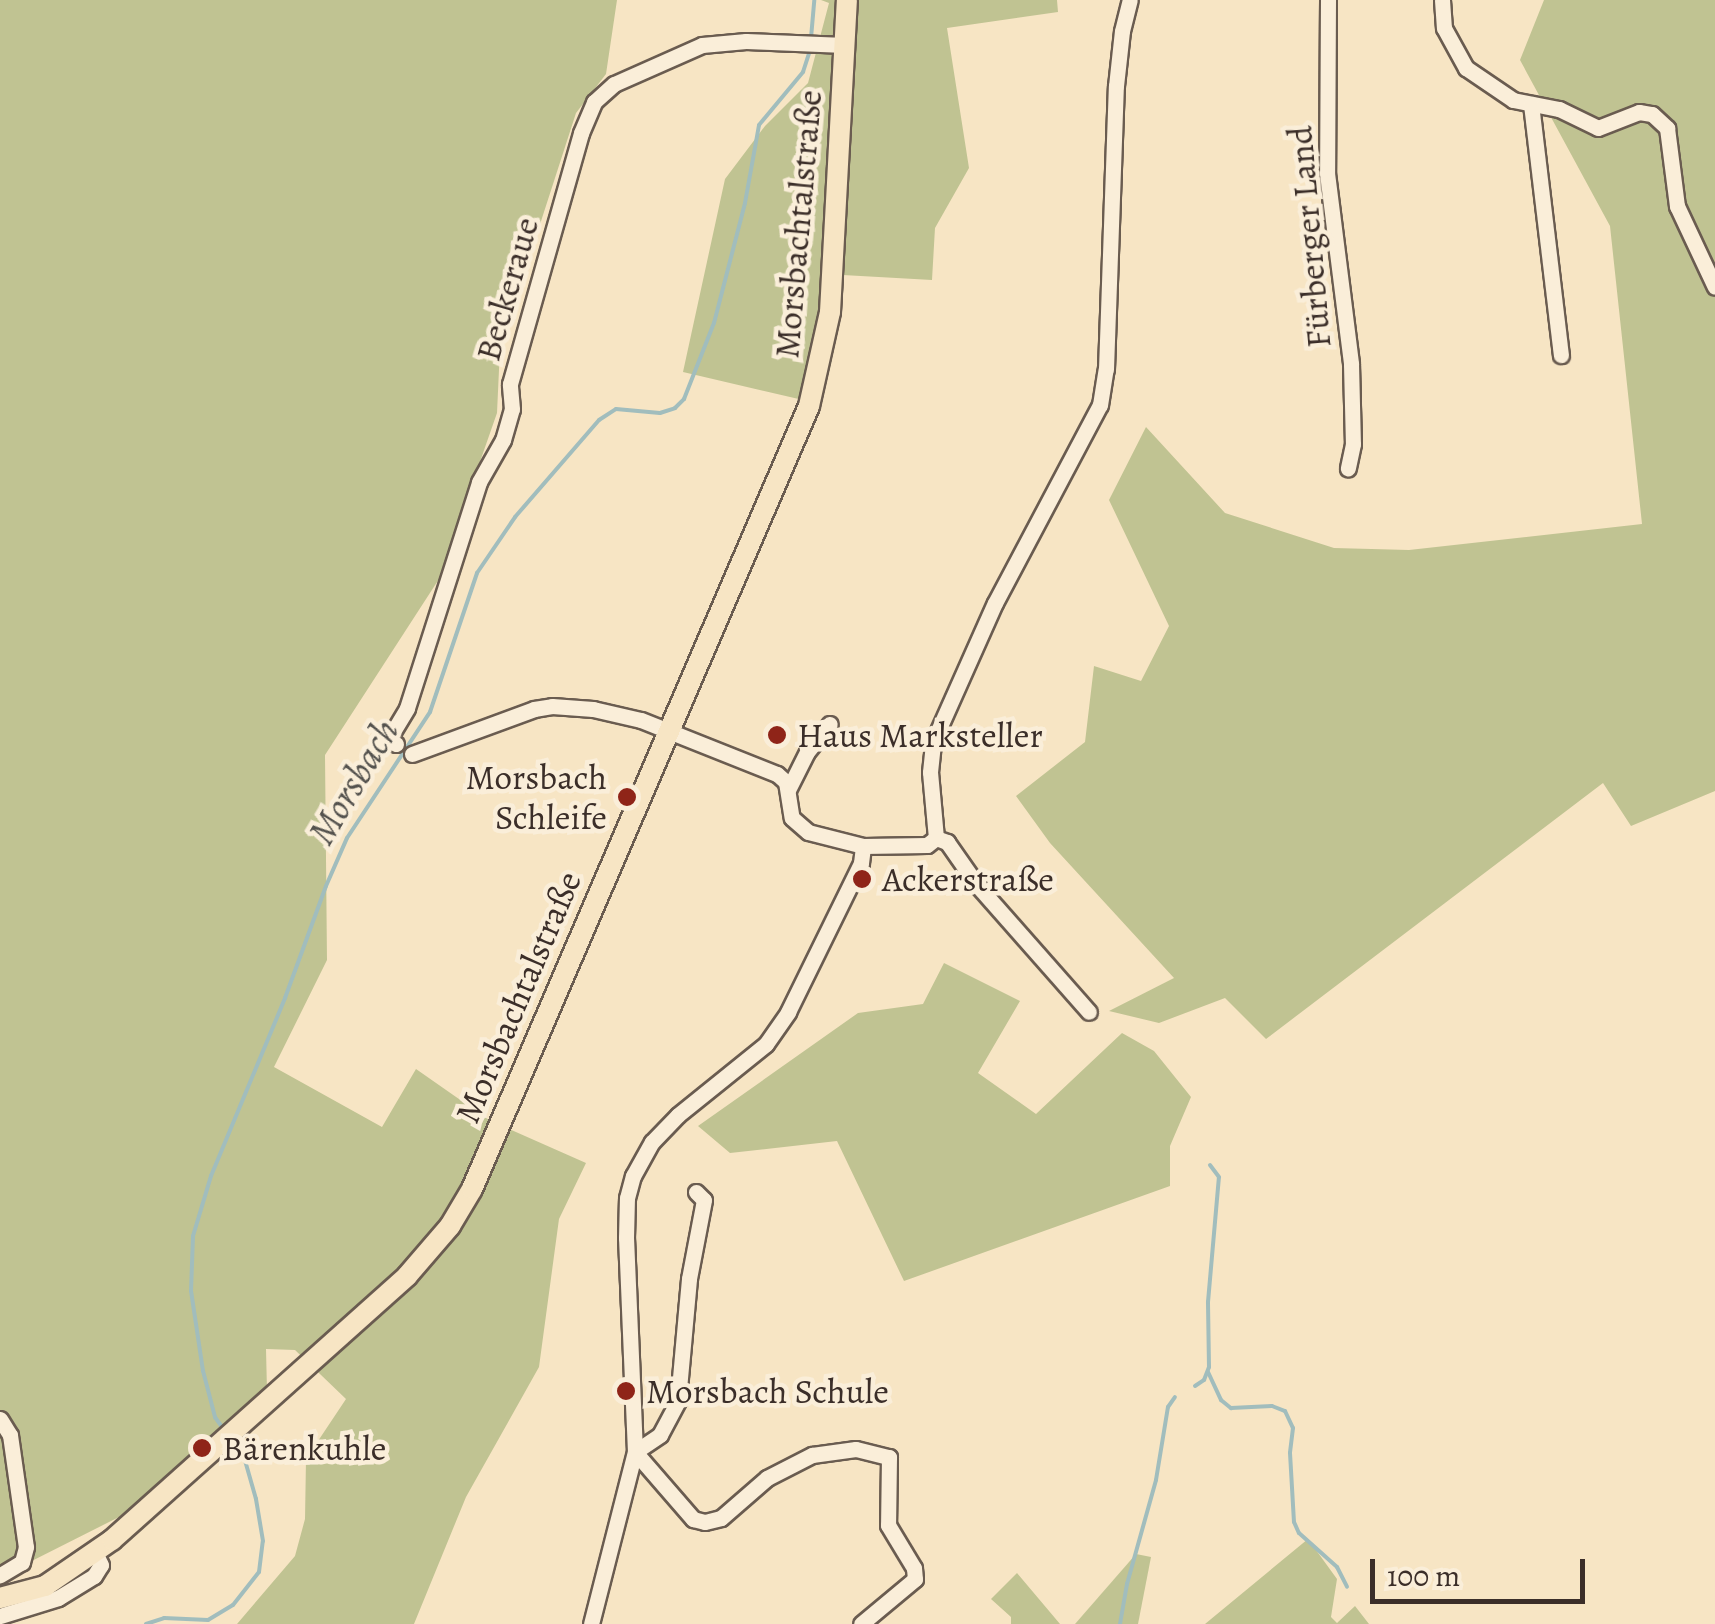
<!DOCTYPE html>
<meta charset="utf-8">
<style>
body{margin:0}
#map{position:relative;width:1715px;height:1624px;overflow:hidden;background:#f7e5c4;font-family:Alegreya,serif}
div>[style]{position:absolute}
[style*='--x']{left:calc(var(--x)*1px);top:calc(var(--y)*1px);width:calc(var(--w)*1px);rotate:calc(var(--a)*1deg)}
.green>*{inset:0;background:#c0c392}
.stream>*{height:4px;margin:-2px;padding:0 2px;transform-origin:2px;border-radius:2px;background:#a1bdbd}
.roads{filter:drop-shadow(2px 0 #6a5c50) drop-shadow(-2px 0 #6a5c50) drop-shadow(0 2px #6a5c50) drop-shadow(0 -2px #6a5c50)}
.minor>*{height:15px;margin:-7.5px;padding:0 7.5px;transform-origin:7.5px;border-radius:7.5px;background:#faeed9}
.major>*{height:20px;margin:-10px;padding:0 10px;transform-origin:10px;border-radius:10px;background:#f7e5c4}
.dots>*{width:28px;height:28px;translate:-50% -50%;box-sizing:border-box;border:5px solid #faeed9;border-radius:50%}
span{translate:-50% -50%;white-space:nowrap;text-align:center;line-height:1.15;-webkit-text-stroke:9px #faeed9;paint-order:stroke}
.street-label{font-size:35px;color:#3b2e29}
.poi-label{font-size:35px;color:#3b2e29}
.left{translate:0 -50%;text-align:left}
.right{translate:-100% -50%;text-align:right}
.water-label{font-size:38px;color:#54524e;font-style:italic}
.scale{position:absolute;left:1370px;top:1559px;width:215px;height:45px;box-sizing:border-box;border:5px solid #3b2e29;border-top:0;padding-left:12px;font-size:30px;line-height:35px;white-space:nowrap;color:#3b2e29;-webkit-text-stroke:8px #faeed9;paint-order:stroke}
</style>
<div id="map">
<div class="green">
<i style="clip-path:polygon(0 0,617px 0,606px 74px,576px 113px,500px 348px,497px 413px,439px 579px,325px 755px,327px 960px,274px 1067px,382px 1127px,416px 1069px,489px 1120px,586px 1163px,559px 1219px,539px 1367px,466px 1497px,414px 1624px,237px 1624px,295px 1556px,305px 1519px,306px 1459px,346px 1399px,295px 1350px,266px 1349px,267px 1391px,119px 1517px,0 1577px)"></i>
<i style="clip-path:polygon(821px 0,1057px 0,1058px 12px,947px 28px,969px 168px,935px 228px,932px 280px,825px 274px,824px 314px,803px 400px,683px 372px,725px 179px,765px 126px,808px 83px,829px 3px)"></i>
<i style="clip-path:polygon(1544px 0,1715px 0,1715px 791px,1631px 826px,1603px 783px,1266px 1039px,1225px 998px,1159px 1023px,1109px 1011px,1174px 978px,1050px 843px,1016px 796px,1085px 742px,1094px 666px,1141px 681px,1169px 626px,1109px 500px,1146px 427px,1225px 513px,1334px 548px,1409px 550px,1642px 524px,1610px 226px,1520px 60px)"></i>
<i style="clip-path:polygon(944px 963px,1020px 1001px,978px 1073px,1036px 1114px,1122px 1033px,1154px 1051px,1191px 1097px,1170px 1146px,1170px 1186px,904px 1281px,837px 1141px,730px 1153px,698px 1126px,858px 1013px,923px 1004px)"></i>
<i style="clip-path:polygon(1308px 1539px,1337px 1579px,1331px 1617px,1337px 1623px,1355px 1606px,1369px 1624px,1205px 1624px)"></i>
<i style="clip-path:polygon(1136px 1554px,1151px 1557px,1138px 1624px,1075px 1624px)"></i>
<i style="clip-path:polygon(1017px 1573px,1060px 1624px,1011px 1624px,1011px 1617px,991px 1599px)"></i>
</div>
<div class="stream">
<i style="--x:811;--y:38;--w:38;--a:-85"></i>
<i style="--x:1208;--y:1372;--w:31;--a:65"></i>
<i style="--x:1221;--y:1400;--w:13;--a:39"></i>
<i style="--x:1231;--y:1408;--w:41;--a:-2.8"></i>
<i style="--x:1272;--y:1406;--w:14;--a:21"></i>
<i style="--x:1285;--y:1411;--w:19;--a:65"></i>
<i style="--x:1293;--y:1428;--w:25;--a:97"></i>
<i style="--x:1290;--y:1453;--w:69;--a:86.7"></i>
<i style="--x:1294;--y:1522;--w:12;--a:66"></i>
<i style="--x:1299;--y:1533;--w:51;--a:41.8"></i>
<i style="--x:1337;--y:1567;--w:22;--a:63"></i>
<i style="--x:1195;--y:1386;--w:11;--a:-34"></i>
<i style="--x:1204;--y:1380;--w:14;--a:-69"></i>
<i style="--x:1209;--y:1367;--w:65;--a:-90.9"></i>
<i style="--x:1208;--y:1302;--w:125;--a:-85"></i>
<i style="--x:1219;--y:1177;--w:15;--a:-127"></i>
<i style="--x:225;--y:1431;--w:17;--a:-126"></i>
<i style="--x:215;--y:1417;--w:48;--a:-104.6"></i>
<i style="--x:203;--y:1371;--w:81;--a:-98.5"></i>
<i style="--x:191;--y:1291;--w:55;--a:-87.9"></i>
<i style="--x:193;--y:1236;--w:63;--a:-73.3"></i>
<i style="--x:211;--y:1176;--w:193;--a:-67.4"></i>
<i style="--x:285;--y:998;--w:119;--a:-69.9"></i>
<i style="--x:326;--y:886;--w:52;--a:-66.4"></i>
<i style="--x:347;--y:838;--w:151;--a:-56.6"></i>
<i style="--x:430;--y:712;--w:147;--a:-71.3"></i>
<i style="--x:477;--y:573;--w:68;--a:-55.8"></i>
<i style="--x:515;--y:517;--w:128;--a:-49.1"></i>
<i style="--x:599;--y:420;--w:20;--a:-33"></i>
<i style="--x:616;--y:409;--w:44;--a:5.2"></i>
<i style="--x:660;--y:413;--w:16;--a:-18"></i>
<i style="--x:675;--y:408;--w:13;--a:-45"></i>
<i style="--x:684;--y:399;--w:82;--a:-68.5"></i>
<i style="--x:714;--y:323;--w:124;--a:-75.5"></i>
<i style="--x:745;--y:203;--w:79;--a:-79.8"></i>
<i style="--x:759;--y:125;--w:69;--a:-50.3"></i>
<i style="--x:803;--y:72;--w:25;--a:-72"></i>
<i style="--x:146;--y:1624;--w:19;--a:-18"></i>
<i style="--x:164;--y:1618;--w:44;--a:2.6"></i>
<i style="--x:208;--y:1620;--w:29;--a:-31"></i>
<i style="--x:233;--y:1605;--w:42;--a:-51.8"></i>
<i style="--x:259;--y:1572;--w:31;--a:-83"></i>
<i style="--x:263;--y:1541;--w:43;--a:-99.5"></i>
<i style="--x:256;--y:1499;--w:44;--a:-105.9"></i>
<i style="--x:244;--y:1457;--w:18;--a:-124"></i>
<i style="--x:1120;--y:1624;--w:41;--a:-80.1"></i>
<i style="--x:1127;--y:1584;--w:108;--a:-74.4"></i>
<i style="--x:1156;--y:1480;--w:74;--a:-80.7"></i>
<i style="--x:1168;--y:1407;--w:12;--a:-55"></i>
</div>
<div class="roads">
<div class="minor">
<i style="--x:1328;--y:0;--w:173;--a:90.3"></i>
<i style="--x:1327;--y:173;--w:193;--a:82.8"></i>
<i style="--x:1351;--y:364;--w:80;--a:88.6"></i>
<i style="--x:1353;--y:444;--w:25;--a:102"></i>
<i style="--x:1442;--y:0;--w:28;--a:86"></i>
<i style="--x:1444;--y:28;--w:46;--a:61.2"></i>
<i style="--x:1466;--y:68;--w:57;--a:34.2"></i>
<i style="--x:1513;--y:100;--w:47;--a:11.1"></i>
<i style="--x:1559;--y:109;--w:43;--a:26"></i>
<i style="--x:1598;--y:128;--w:44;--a:-21.3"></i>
<i style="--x:1639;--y:112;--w:13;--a:9"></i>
<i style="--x:1652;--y:114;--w:21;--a:43"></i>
<i style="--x:1667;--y:128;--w:79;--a:82.7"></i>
<i style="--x:1677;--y:206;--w:89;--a:64.9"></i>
<i style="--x:1531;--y:104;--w:253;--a:83.2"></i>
<i style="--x:396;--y:744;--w:9;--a:-153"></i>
<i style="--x:388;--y:740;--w:37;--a:-59"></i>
<i style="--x:407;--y:708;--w:237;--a:-72.3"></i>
<i style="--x:479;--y:482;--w:48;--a:-60.3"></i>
<i style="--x:503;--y:440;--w:32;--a:-74"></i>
<i style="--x:512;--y:409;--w:25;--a:-95"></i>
<i style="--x:510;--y:384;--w:261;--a:-74.2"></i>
<i style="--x:581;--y:133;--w:34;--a:-67"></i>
<i style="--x:594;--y:102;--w:27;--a:-42"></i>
<i style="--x:614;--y:84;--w:96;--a:-23.9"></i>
<i style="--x:702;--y:45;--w:44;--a:-5.2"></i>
<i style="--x:746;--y:41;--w:99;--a:2.3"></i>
<i style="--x:412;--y:754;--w:130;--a:-20.2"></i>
<i style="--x:534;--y:709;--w:18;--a:-9"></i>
<i style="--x:552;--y:706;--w:41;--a:4.2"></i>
<i style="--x:593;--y:709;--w:49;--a:12.9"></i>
<i style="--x:641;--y:720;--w:146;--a:21.7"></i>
<i style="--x:777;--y:774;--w:12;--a:42"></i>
<i style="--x:786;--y:782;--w:36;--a:81"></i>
<i style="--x:792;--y:818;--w:21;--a:41"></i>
<i style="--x:808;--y:832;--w:57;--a:14.3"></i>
<i style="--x:863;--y:846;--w:64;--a:-0.9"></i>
<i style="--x:927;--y:845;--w:11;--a:-38"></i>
<i style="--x:788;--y:790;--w:42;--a:-63.4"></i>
<i style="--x:807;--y:752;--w:36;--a:-51"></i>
<i style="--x:936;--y:838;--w:66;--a:-95.2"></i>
<i style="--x:930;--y:772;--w:30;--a:-84"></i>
<i style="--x:933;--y:742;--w:152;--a:-66"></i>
<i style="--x:995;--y:603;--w:224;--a:-62.1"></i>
<i style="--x:1100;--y:405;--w:36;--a:-81"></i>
<i style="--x:1106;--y:369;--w:283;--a:-88"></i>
<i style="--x:1116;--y:86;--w:55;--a:-83.8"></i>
<i style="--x:1122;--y:31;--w:32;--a:-76"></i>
<i style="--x:936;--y:838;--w:12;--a:20"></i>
<i style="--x:947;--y:842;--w:52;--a:55.1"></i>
<i style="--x:977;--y:885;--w:169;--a:48.6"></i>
<i style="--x:696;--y:1192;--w:11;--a:45"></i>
<i style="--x:704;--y:1200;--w:80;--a:100.8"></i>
<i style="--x:689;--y:1279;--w:122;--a:95.2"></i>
<i style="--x:678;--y:1401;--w:38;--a:118"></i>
<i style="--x:660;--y:1435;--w:30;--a:146"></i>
<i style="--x:635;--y:1452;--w:89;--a:49.1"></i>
<i style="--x:693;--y:1519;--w:12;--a:14"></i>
<i style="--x:705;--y:1522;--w:16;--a:-14"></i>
<i style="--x:721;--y:1518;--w:61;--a:-41"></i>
<i style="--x:767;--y:1478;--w:51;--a:-27.1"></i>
<i style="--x:812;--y:1455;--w:44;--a:-7.8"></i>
<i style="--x:856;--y:1449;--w:34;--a:14"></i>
<i style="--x:889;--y:1457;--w:68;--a:90.8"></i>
<i style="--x:888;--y:1525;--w:50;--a:58.8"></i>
<i style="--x:914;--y:1568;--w:11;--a:85"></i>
<i style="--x:915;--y:1579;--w:70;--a:140.2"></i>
<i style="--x:0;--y:1419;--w:19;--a:58"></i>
<i style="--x:10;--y:1435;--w:113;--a:81.9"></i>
<i style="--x:26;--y:1547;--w:16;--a:105"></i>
<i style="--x:22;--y:1562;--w:26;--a:149"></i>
<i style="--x:0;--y:1616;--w:61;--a:-17.2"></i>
<i style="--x:58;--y:1598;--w:42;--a:-31.4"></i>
<i style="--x:94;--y:1576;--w:13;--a:-58"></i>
<i style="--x:101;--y:1565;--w:14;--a:-115"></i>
<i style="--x:591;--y:1624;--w:178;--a:-75.7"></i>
<i style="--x:635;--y:1452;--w:214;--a:-92.4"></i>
<i style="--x:626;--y:1238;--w:40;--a:-88.6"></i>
<i style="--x:627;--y:1198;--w:23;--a:-75"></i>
<i style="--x:633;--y:1176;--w:39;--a:-61"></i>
<i style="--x:652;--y:1142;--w:37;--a:-46"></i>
<i style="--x:678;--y:1115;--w:113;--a:-38.9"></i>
<i style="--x:766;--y:1044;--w:39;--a:-55"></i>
<i style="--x:788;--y:1012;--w:166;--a:-63.9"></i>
<i style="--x:861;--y:863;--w:17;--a:-83"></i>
</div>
<div class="major">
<i style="--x:0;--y:1598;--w:47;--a:-14.9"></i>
<i style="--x:45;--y:1586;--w:81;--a:-34.5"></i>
<i style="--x:112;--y:1540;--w:396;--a:-41.8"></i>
<i style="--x:407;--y:1276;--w:66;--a:-49.3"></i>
<i style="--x:450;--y:1226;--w:43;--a:-59.3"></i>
<i style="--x:472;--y:1189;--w:852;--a:-66.71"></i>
<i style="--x:809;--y:406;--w:96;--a:-77.4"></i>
<i style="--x:830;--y:312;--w:312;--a:-86.9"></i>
</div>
</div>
<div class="dots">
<i style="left:777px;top:735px;background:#8f2418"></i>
<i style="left:627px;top:797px;background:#8f2418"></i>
<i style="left:862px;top:879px;background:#8f2418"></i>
<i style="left:626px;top:1391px;background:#8f2418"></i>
<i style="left:202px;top:1448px;background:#8f2418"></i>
</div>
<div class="street-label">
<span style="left:798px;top:224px;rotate:-85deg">Morsbachtalstraße</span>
<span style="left:1309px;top:237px;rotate:-95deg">Fürberger Land</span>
<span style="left:507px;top:289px;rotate:-74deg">Beckeraue</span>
<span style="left:518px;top:997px;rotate:-67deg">Morsbachtalstraße</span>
</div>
<div class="poi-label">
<span class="left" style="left:797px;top:735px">Haus Marksteller</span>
<span class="right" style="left:607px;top:797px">Morsbach<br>Schleife</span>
<span class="left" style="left:882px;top:879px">Ackerstraße</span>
<span class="left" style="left:646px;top:1391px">Morsbach Schule</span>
<span class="left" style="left:222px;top:1448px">Bärenkuhle</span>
</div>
<div class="water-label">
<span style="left:354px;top:782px;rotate:-59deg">Morsbach</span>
</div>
<div class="scale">100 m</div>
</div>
